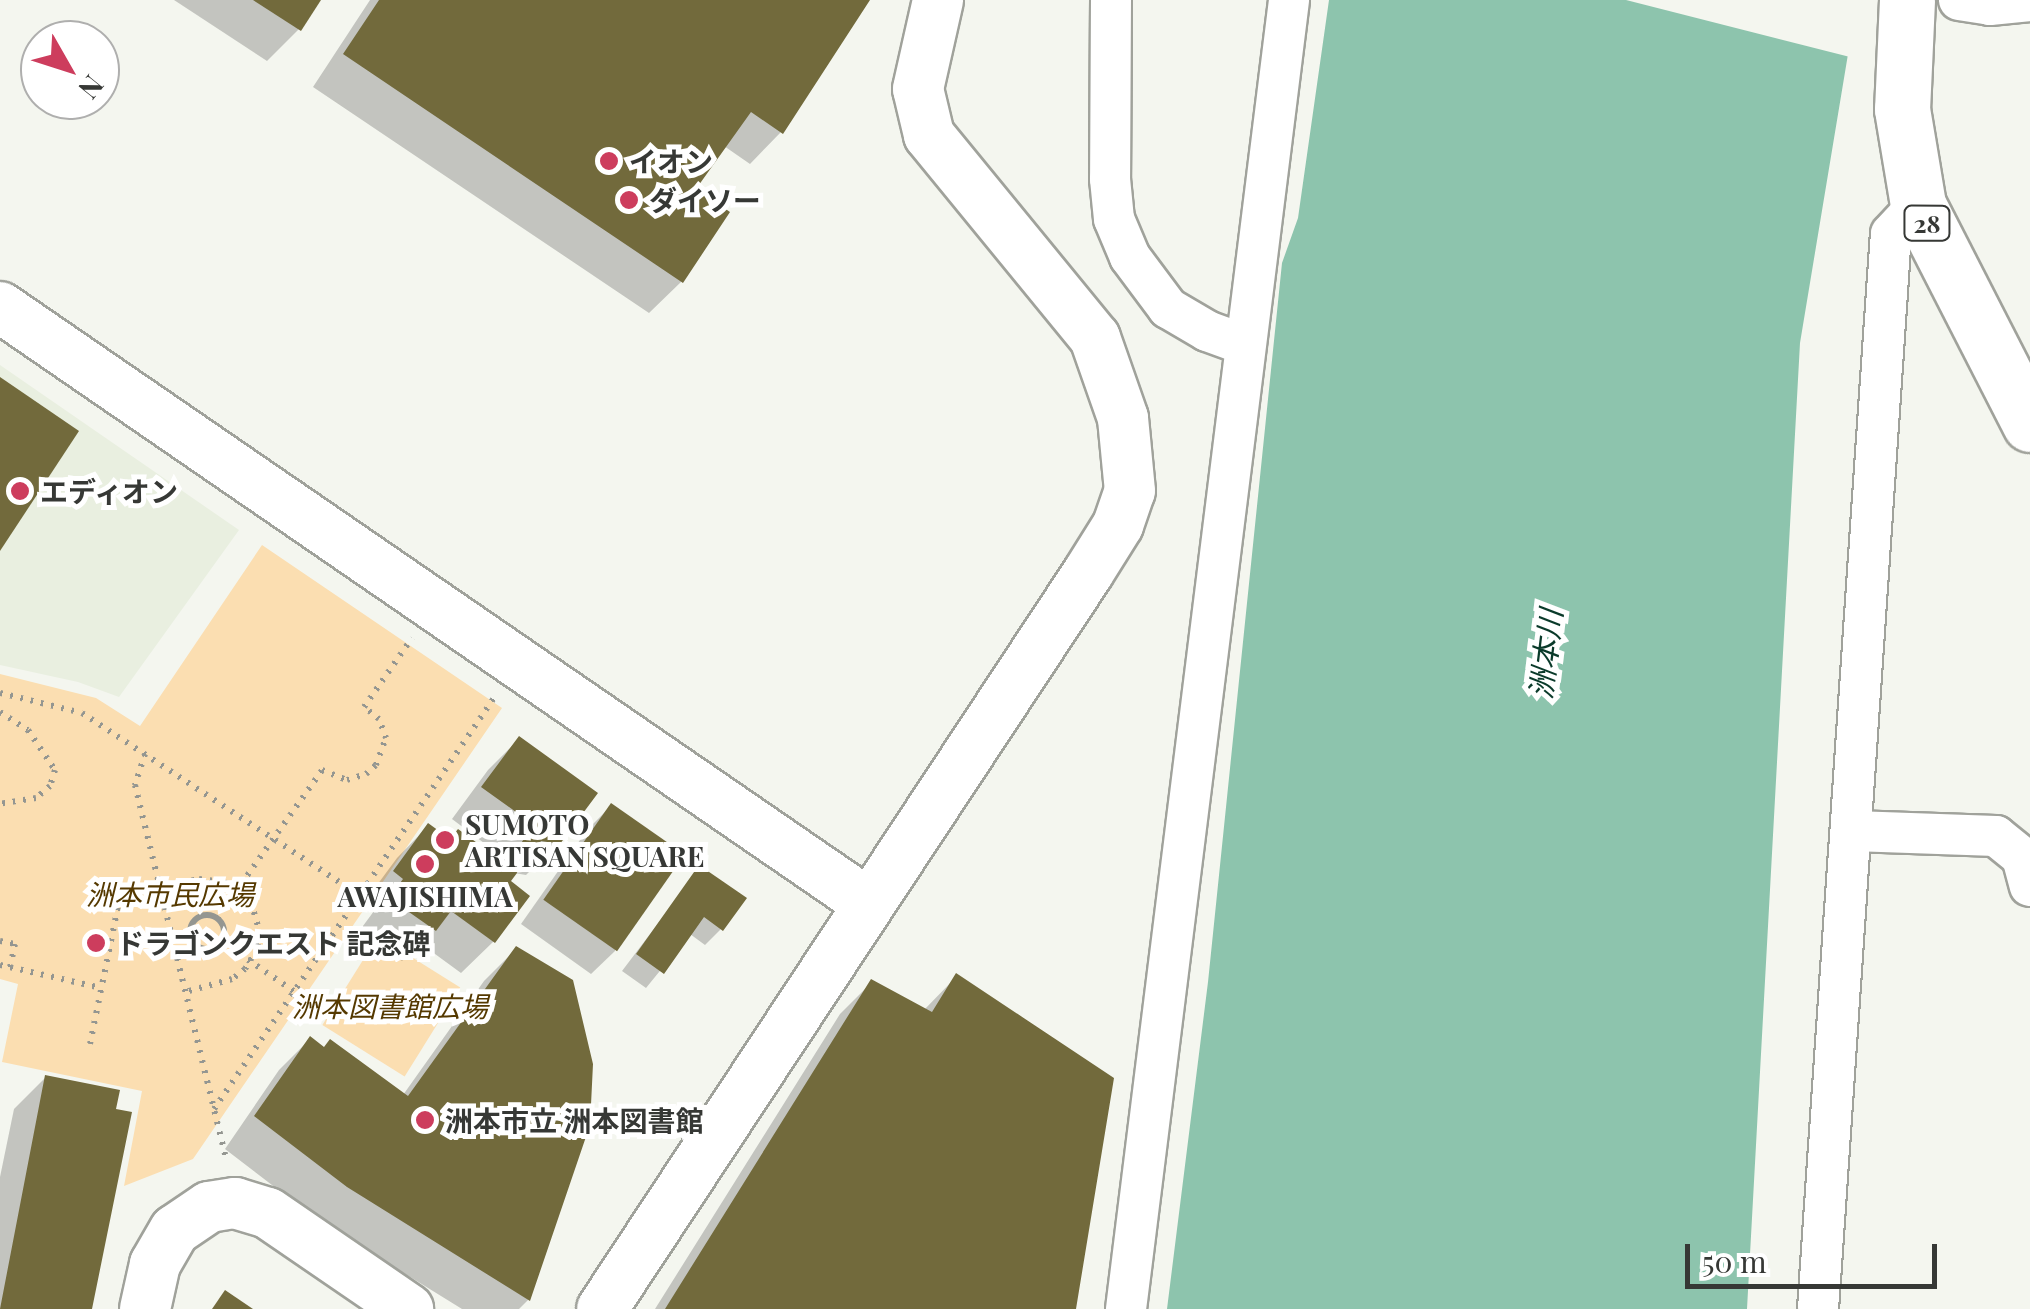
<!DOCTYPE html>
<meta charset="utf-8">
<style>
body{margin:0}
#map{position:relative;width:2030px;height:1309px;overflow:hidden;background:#f4f6ef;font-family:"Playfair Display","Noto Sans JP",serif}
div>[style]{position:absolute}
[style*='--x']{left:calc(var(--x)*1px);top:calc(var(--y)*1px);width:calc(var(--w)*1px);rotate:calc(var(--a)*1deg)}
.built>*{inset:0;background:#e9efe0}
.green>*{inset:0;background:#fbdeb1;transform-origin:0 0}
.water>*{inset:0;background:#8dc4ad}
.pier>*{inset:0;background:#f4f6ef}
.shadow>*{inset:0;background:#0003}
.building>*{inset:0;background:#726a3c;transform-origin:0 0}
.path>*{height:6px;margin-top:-3px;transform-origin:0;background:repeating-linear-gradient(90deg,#949691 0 2.5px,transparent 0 10.5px)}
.path>.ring{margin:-3px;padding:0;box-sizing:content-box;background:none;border:6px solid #949691;border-radius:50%}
.roads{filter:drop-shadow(2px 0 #a0a29b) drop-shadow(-2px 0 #a0a29b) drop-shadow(0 2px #a0a29b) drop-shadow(0 -2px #a0a29b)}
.minor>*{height:40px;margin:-20px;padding:0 20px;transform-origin:20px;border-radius:20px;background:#fff}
.tertiary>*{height:50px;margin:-25px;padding:0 25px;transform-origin:25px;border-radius:25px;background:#fff}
.trunk>*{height:55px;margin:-27.5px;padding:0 27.5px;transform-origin:27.5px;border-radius:27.5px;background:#fff}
.dots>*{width:28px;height:28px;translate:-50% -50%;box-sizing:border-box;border:5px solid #fff;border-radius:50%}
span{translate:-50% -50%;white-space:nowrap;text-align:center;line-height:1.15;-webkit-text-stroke:10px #fff;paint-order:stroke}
.shield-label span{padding:2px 8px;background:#fff;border:2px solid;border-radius:8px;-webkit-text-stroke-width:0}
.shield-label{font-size:25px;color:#363835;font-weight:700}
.poi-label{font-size:28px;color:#363835;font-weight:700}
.left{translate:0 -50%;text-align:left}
.park-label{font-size:28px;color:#553900;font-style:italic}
.water-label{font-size:30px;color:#0a3a2a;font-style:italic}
.north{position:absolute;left:20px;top:20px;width:100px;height:100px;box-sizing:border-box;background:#fff;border:2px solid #afafae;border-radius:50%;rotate:129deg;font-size:28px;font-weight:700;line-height:40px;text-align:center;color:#363835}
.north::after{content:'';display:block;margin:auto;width:35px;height:45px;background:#cd3d5d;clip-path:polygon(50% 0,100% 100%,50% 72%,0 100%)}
.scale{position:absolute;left:1685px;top:1244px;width:252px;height:45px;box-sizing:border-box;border:5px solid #363835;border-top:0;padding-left:12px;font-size:30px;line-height:35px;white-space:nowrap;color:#363835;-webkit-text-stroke:8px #fff;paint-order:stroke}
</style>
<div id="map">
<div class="built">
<i style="clip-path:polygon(0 365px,239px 530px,119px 697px,78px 682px,0 665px)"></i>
</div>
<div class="green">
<i style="clip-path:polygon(262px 545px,502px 708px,193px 1159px,124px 1186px,142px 1091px,2px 1062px,18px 984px,0 979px,0 674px,96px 698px,140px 726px)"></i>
<i style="left:378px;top:936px;width:97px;height:105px;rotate:32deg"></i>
</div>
<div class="water">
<i style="clip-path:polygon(1329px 0,1857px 0,1800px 343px,1747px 1309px,1167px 1309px,1208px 982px,1282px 263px,1298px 218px)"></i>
</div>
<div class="pier">
<i style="clip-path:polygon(1626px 0,1862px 0,1850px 57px)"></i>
</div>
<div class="shadow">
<i style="clip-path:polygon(174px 0,318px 0,299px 29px,267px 61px)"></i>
<i style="clip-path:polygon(370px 0,867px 0,781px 132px,750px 164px,724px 146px,693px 189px,681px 282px,649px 313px,313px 87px)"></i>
<i style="clip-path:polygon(519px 739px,558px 843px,526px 875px,514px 873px,507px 882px,526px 896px,493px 942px,461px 973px,420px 943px,402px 961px,360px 930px,374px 911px,363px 904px,397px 858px,428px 826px,449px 841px,501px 863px,504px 858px,452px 819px,488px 770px)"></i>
<i style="clip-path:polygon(611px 806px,615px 951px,591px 974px,521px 924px,587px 830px)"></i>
<i style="clip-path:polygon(700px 868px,721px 929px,705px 945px,690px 934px,646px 988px,622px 971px)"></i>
<i style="clip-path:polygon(516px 949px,528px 1300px,519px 1309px,462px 1309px,315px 1218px,225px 1149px,279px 1070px,310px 1039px,403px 1095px,484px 981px)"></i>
<i style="clip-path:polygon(957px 976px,1073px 1309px,655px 1309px,840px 1014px,872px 982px,924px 1010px)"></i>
<i style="clip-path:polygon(45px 1078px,114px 1111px,90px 1309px,0 1309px,0 1177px,14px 1109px)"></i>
</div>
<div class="building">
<i style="clip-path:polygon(253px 0,321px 0,301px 31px)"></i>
<i style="clip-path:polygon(379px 0,870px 0,783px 134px,751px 112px,696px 189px,730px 212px,683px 283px,343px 54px)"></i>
<i style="clip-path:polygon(0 377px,79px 431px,0 551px)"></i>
<i style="clip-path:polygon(519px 736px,598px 793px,560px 844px,541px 841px,511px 881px,530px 896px,495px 943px,451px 911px,436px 931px,389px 898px,403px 879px,393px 871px,428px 823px,450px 839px,458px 829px,506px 864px,534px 825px,481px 787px)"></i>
<i style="left:611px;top:803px;width:90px;height:118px;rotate:35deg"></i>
<i style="clip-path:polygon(699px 865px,747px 898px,723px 931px,704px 917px,664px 974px,636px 954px)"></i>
<i style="clip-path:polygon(516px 946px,573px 980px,593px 1064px,590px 1125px,530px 1301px,347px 1187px,254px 1116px,310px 1036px,324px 1047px,330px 1039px,408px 1096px)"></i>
<i style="clip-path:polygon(956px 973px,1114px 1078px,1076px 1309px,665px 1309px,871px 979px,932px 1012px)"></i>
<i style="clip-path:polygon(45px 1075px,120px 1090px,116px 1109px,132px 1112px,92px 1309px,0 1309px)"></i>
<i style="clip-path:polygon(225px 1290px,253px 1309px,212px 1309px)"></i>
</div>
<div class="path">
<i style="--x:0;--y:693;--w:84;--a:13.7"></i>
<i style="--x:82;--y:713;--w:334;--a:33.3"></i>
<i style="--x:0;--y:712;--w:33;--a:33"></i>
<i style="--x:28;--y:730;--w:48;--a:56"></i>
<i style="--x:55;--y:770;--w:17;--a:107"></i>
<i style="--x:50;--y:786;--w:18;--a:139"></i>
<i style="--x:36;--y:798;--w:36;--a:171"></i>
<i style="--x:145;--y:754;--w:33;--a:108"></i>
<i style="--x:135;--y:785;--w:381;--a:76.3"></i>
<i class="ring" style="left:190px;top:915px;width:28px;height:28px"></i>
<i style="--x:217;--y:918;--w:181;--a:-54.6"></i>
<i style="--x:322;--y:770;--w:27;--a:22"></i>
<i style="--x:347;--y:780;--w:20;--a:-18"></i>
<i style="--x:366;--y:774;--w:13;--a:-42"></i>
<i style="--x:376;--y:765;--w:29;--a:-70"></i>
<i style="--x:386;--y:738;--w:20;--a:-110"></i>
<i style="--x:379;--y:719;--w:19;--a:-141"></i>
<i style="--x:364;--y:707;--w:84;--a:-55.2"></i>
<i style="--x:0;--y:941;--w:15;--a:11"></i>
<i style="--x:15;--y:944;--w:24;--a:102"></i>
<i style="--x:222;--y:942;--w:88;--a:34.4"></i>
<i style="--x:0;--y:965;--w:104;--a:12.8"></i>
<i style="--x:90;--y:1044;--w:151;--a:-78.5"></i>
<i style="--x:120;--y:896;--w:81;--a:-12.1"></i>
<i style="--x:199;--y:879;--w:25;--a:7"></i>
<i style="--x:224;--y:882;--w:34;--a:37"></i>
<i style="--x:251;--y:902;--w:32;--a:74"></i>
<i style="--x:260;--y:933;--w:16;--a:101"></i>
<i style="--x:257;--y:949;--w:23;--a:121"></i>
<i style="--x:245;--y:969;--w:16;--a:142"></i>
<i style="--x:232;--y:979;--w:49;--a:164.5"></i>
<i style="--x:214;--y:1109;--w:501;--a:-55.74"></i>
</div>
<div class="roads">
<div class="minor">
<i style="--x:1111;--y:0;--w:179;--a:90.3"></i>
<i style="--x:1110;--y:179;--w:40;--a:84.3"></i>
<i style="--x:1114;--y:219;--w:41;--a:67.2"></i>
<i style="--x:1130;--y:257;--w:64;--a:53.3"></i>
<i style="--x:1168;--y:308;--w:45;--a:30.5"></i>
<i style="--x:1207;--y:331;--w:38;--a:20"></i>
<i style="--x:1959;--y:0;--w:31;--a:9"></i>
<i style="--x:1990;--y:5;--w:40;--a:-5.7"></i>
<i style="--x:1853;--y:831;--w:143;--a:2"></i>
<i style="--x:1996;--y:836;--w:33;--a:39"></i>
<i style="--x:2022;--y:857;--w:30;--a:75"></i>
<i style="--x:1126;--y:1309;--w:1319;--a:-82.9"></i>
<i style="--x:1818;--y:1309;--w:1077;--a:-86.12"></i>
<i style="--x:1891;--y:234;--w:40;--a:-47"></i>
</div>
<div class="tertiary">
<i style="--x:0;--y:307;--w:1054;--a:34.49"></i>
<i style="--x:145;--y:1309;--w:46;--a:-77.5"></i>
<i style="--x:155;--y:1264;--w:39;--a:-60"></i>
<i style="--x:175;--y:1230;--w:41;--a:-34.1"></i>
<i style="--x:209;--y:1207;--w:26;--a:-9"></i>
<i style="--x:235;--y:1203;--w:34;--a:17"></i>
<i style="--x:268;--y:1213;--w:170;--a:34.4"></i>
<i style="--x:602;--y:1309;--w:882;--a:-56.56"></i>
<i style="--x:1088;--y:573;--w:57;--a:-58"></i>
<i style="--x:1118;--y:525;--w:36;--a:-71"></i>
<i style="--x:1130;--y:491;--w:73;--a:-95.5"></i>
<i style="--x:1123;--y:418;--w:85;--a:-109.3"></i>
<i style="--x:1095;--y:338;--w:262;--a:-129.3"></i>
<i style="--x:929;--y:135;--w:47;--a:-103.4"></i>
<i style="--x:918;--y:89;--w:91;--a:-77.3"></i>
</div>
<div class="trunk">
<i style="--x:1907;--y:0;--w:109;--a:92.6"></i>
<i style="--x:1902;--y:109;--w:97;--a:80.5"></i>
<i style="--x:1918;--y:205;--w:246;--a:62.9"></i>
</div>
</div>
<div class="dots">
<i style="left:609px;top:161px;background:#cd3d5d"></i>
<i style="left:629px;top:200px;background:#cd3d5d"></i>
<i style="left:20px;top:491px;background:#cd3d5d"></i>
<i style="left:445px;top:840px;background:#cd3d5d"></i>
<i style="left:425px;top:864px;background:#cd3d5d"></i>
<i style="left:96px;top:943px;background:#cd3d5d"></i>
<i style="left:425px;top:1120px;background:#cd3d5d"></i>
</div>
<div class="shield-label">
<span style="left:1927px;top:223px">28</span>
</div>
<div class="poi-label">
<span class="left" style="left:629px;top:161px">イオン</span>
<span class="left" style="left:649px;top:200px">ダイソー</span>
<span class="left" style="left:40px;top:491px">エディオン</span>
<span class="left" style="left:465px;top:840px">SUMOTO<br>ARTISAN SQUARE</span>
<span style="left:425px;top:896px">AWAJISHIMA</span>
<span class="left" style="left:116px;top:943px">ドラゴンクエスト 記念碑</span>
<span class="left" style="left:445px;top:1120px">洲本市立 洲本図書館</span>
</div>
<div class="park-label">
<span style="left:170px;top:894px">洲本市民広場</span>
<span style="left:390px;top:1006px">洲本図書館広場</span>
</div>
<div class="water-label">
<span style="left:1545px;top:654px;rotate:-83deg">洲本川</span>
</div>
<div class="north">N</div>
<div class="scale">50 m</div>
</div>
